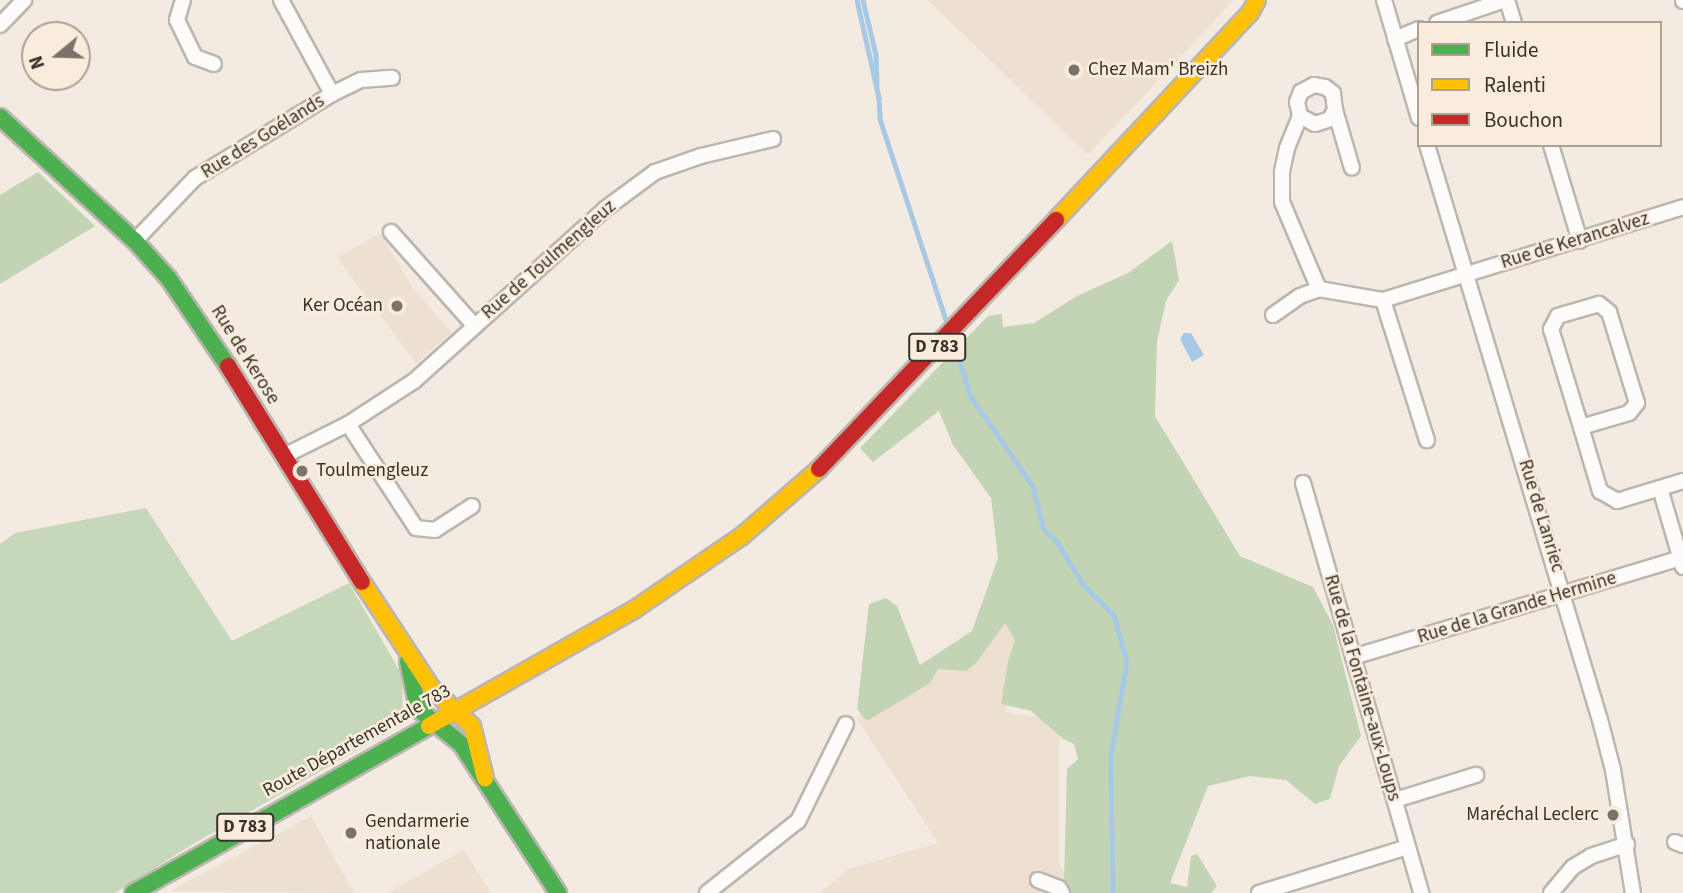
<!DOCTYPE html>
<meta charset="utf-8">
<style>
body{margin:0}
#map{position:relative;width:1683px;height:893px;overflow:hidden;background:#f3ebe2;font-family:"Source Sans 3",sans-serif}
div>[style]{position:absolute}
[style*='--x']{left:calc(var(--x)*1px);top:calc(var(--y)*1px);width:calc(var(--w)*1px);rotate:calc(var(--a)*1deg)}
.built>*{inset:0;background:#ede0d0}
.green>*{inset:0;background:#c7d7ba}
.forest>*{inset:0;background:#c2d4b4}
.water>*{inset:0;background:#a8c9e6}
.stream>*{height:4.5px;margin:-2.25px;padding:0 2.25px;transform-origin:2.25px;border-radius:2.25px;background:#a8c9e6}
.roads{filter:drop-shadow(2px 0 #bbb6af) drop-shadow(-2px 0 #bbb6af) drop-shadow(0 2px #bbb6af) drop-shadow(0 -2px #bbb6af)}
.street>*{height:14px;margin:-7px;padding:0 7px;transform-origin:7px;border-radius:7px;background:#fdfcfb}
.fast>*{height:16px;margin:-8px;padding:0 8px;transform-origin:8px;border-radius:8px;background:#4caf50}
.slow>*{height:16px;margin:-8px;padding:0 8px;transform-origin:8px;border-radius:8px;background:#ffc107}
.jam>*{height:16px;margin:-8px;padding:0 8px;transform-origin:8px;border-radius:8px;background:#c62828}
.dots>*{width:19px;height:19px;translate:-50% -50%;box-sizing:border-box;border:4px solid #f9ecdc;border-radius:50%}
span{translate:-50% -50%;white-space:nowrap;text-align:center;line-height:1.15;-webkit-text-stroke:5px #f9ecdc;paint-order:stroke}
.shield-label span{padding:2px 5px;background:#f9ecdc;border:2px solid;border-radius:5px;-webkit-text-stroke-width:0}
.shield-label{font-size:18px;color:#37322c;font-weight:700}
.poi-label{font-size:19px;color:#37322c}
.left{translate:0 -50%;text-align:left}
.right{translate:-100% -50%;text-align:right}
.street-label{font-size:19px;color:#37322c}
.legend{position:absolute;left:1417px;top:21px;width:245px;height:126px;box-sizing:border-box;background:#f9ecdc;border:2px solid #aba296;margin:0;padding:9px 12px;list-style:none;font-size:21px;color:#37322c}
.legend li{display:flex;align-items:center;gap:14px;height:35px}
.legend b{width:35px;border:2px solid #aba296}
.north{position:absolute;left:21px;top:21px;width:70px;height:70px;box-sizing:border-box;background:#f9ecdc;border:2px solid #aba296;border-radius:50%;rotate:251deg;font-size:19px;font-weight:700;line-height:28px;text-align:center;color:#37322c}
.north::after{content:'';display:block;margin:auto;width:24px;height:32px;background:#79736c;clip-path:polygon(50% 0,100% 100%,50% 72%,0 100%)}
</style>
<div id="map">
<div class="built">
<i style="clip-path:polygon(928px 0,1234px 0,1088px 155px)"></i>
<i style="clip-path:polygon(380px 233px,412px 287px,452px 332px,416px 363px,337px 258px)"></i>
<i style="clip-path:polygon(1004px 601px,1016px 631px,1006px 712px,1059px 720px,1059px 863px,1076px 893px,820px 893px,848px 869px,938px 843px,859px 722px,863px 693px,987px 630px)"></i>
<i style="clip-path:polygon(311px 816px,354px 893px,170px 891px)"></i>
<i style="clip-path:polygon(464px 850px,491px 893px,387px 893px)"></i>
</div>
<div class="green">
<i style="clip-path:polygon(146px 508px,232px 641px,349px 583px,402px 675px,403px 724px,193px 844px,115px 893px,0 893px,0 544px,15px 533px)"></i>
</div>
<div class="forest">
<i style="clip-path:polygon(38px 172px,95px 226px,0 284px,0 195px)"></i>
<i style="clip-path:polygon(1172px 241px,1179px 280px,1166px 301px,1157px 341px,1155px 416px,1240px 556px,1313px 587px,1333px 625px,1361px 736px,1339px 766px,1330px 799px,1315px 804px,1286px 780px,1250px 776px,1208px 786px,1170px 883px,1187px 887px,1191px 856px,1197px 854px,1217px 886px,1211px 893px,1069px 893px,1064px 883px,1067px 769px,1078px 759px,1074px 744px,1062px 738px,1031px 711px,1001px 704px,1008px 661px,1015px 640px,1005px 623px,977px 662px,966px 671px,938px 669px,930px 683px,867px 721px,857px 709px,869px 604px,886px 598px,897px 606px,920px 665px,972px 631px,998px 558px,991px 498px,953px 445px,939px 411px,873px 462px,860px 448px,988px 316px,1002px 314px,1003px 327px,1034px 323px,1077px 296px,1128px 273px)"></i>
</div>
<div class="water">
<i style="clip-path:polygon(1184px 333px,1191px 333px,1204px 355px,1192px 362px,1180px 339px)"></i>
</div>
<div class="stream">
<i style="--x:857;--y:0;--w:100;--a:77.3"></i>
<i style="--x:879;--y:98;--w:21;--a:87"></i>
<i style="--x:880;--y:119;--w:218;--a:71.8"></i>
<i style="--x:863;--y:0;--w:57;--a:76.7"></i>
<i style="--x:876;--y:55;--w:30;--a:88"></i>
<i style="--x:953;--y:341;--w:59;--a:72.2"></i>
<i style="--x:971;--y:397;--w:108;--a:55.1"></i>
<i style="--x:1033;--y:486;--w:45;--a:76"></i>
<i style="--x:1044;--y:530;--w:16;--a:40"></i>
<i style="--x:1056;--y:540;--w:52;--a:58.5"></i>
<i style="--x:1083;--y:584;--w:44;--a:45"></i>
<i style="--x:1114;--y:615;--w:49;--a:74.5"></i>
<i style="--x:1127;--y:662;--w:95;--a:99.7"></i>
<i style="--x:1111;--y:756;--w:137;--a:89.2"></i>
</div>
<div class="roads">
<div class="street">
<i style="--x:183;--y:0;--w:21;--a:107"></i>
<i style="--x:177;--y:20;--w:41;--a:64.1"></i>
<i style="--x:195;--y:57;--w:20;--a:20"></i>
<i style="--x:281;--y:0;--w:107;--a:61.5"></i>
<i style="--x:1384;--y:0;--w:123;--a:73.5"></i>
<i style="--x:1507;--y:0;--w:24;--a:73"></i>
<i style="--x:1683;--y:0;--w:1;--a:90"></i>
<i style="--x:1437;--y:23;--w:72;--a:-18.7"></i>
<i style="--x:0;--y:25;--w:35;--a:-46"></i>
<i style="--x:1395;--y:39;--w:26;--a:-23"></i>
<i style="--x:1335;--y:110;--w:60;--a:73.7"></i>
<i style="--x:1300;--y:116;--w:17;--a:28"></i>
<i style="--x:1315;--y:124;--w:16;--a:-18"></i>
<i style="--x:1330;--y:119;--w:10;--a:-61"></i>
<i style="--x:1335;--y:110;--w:17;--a:-97"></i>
<i style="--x:1333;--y:93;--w:10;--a:-143"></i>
<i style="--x:1325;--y:87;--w:11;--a:-170"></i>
<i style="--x:1314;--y:85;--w:15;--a:152"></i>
<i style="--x:1301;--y:92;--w:11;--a:112"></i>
<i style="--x:1297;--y:102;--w:14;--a:78"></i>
<i style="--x:1300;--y:116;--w:35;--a:112"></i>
<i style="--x:1287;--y:148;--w:25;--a:102"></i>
<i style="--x:1282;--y:172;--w:30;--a:90"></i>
<i style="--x:1282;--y:202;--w:95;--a:67"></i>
<i style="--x:1427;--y:145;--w:600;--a:73.26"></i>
<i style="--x:1600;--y:720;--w:52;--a:75.4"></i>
<i style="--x:1613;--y:770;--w:125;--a:80.8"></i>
<i style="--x:1551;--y:145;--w:100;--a:73.2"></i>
<i style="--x:391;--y:232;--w:125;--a:48.3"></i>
<i style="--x:135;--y:241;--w:87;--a:-46.4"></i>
<i style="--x:195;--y:178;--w:161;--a:-31.5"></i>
<i style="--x:332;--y:94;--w:32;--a:-26"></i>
<i style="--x:361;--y:80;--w:31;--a:-4"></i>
<i style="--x:1383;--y:300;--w:147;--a:72.6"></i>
<i style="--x:1273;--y:315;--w:33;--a:-35"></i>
<i style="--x:1300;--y:296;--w:20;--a:-20"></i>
<i style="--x:1319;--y:289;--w:65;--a:9.8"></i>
<i style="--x:1383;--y:300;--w:314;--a:-17.2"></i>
<i style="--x:348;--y:424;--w:124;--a:56.8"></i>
<i style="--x:416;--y:528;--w:19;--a:6"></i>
<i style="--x:435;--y:530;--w:44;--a:-33"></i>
<i style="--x:1581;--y:427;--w:50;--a:-16.3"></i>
<i style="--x:1629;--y:413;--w:13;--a:-51"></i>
<i style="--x:1637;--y:403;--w:95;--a:-107.1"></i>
<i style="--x:1609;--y:312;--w:13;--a:-141"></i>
<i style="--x:1599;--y:304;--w:43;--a:163.7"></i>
<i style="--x:1558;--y:316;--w:15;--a:118"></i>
<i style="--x:1551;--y:329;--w:102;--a:73"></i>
<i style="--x:1581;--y:427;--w:67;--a:73.5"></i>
<i style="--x:1600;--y:491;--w:20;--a:30"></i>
<i style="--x:1617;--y:501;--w:45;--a:-16.8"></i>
<i style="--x:1660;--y:488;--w:82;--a:73.8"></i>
<i style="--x:284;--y:456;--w:72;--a:-26.6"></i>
<i style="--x:348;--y:424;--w:79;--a:-33.1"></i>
<i style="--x:414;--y:381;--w:257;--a:-42"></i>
<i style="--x:605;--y:209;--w:62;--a:-36.5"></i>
<i style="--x:655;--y:172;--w:49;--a:-19.2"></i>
<i style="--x:701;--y:156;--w:74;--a:-13.3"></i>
<i style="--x:1303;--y:483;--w:427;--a:73.9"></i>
<i style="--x:1660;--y:488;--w:24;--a:-17"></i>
<i style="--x:1353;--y:657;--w:342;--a:-16.8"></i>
<i style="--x:1395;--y:800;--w:85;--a:-17.2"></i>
<i style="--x:1675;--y:842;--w:9;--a:21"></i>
<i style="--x:1038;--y:880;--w:22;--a:21"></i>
<i style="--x:1059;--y:888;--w:6;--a:59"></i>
<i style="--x:707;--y:893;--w:116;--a:-38.4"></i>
<i style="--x:798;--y:821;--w:108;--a:-63.7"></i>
<i style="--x:1259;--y:893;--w:156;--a:-17.2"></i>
<i style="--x:1551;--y:893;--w:34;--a:-50"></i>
<i style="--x:1573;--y:867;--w:21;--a:-31"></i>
<i style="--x:1591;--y:856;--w:38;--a:-18"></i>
</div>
<div class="fast">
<i style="--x:0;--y:117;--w:183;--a:42.6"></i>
<i style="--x:135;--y:241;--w:51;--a:48.2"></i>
<i style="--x:169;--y:279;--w:105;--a:55.9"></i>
<i style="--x:408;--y:661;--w:49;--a:78.2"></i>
<i style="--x:418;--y:709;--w:55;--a:39.1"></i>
<i style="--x:461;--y:744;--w:178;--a:56.9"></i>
<i style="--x:133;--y:893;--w:340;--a:-29.4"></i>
</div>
<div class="slow">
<i style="--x:1056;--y:220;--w:284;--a:-46.9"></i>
<i style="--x:1250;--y:13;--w:15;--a:-62"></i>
<i style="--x:362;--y:582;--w:129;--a:56.7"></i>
<i style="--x:433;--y:690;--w:53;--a:42.7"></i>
<i style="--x:472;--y:726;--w:54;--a:76"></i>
<i style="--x:429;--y:726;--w:237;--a:-29.6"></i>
<i style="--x:635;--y:609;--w:130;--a:-34.3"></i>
<i style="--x:742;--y:536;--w:102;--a:-41"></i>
</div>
<div class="jam">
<i style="--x:228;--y:366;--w:254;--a:58.2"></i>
<i style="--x:819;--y:469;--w:344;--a:-46.4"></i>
</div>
</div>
<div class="dots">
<i style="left:1074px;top:70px;background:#79736c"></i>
<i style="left:397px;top:306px;background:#79736c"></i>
<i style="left:302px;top:471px;background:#79736c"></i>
<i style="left:1613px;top:815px;background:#79736c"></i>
<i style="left:351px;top:833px;background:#79736c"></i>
</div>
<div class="shield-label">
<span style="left:937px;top:347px">D 783</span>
<span style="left:245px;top:827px">D 783</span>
</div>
<div class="poi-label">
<span class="left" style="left:1088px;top:70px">Chez Mam' Breizh</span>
<span class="right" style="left:383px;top:306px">Ker Océan</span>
<span class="left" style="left:316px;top:471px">Toulmengleuz</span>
<span class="right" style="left:1599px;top:815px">Maréchal Leclerc</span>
<span class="left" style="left:365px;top:833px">Gendarmerie<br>nationale</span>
</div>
<div class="street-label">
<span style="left:263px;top:137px;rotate:-32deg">Rue des Goélands</span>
<span style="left:1575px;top:241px;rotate:-17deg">Rue de Kerancalvez</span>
<span style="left:549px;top:260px;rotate:-41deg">Rue de Toulmengleuz</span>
<span style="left:245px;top:355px;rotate:58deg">Rue de Kerose</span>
<span style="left:1541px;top:516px;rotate:73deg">Rue de Lanriec</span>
<span style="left:1517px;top:608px;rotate:-17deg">Rue de la Grande Hermine</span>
<span style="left:1362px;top:688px;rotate:74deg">Rue de la Fontaine-aux-Loups</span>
<span style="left:357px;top:741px;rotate:-29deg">Route Départementale 783</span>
</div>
<ul class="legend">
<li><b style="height:9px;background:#4caf50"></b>Fluide</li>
<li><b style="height:9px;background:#ffc107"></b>Ralenti</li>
<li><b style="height:9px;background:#c62828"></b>Bouchon</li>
</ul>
<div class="north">N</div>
</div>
